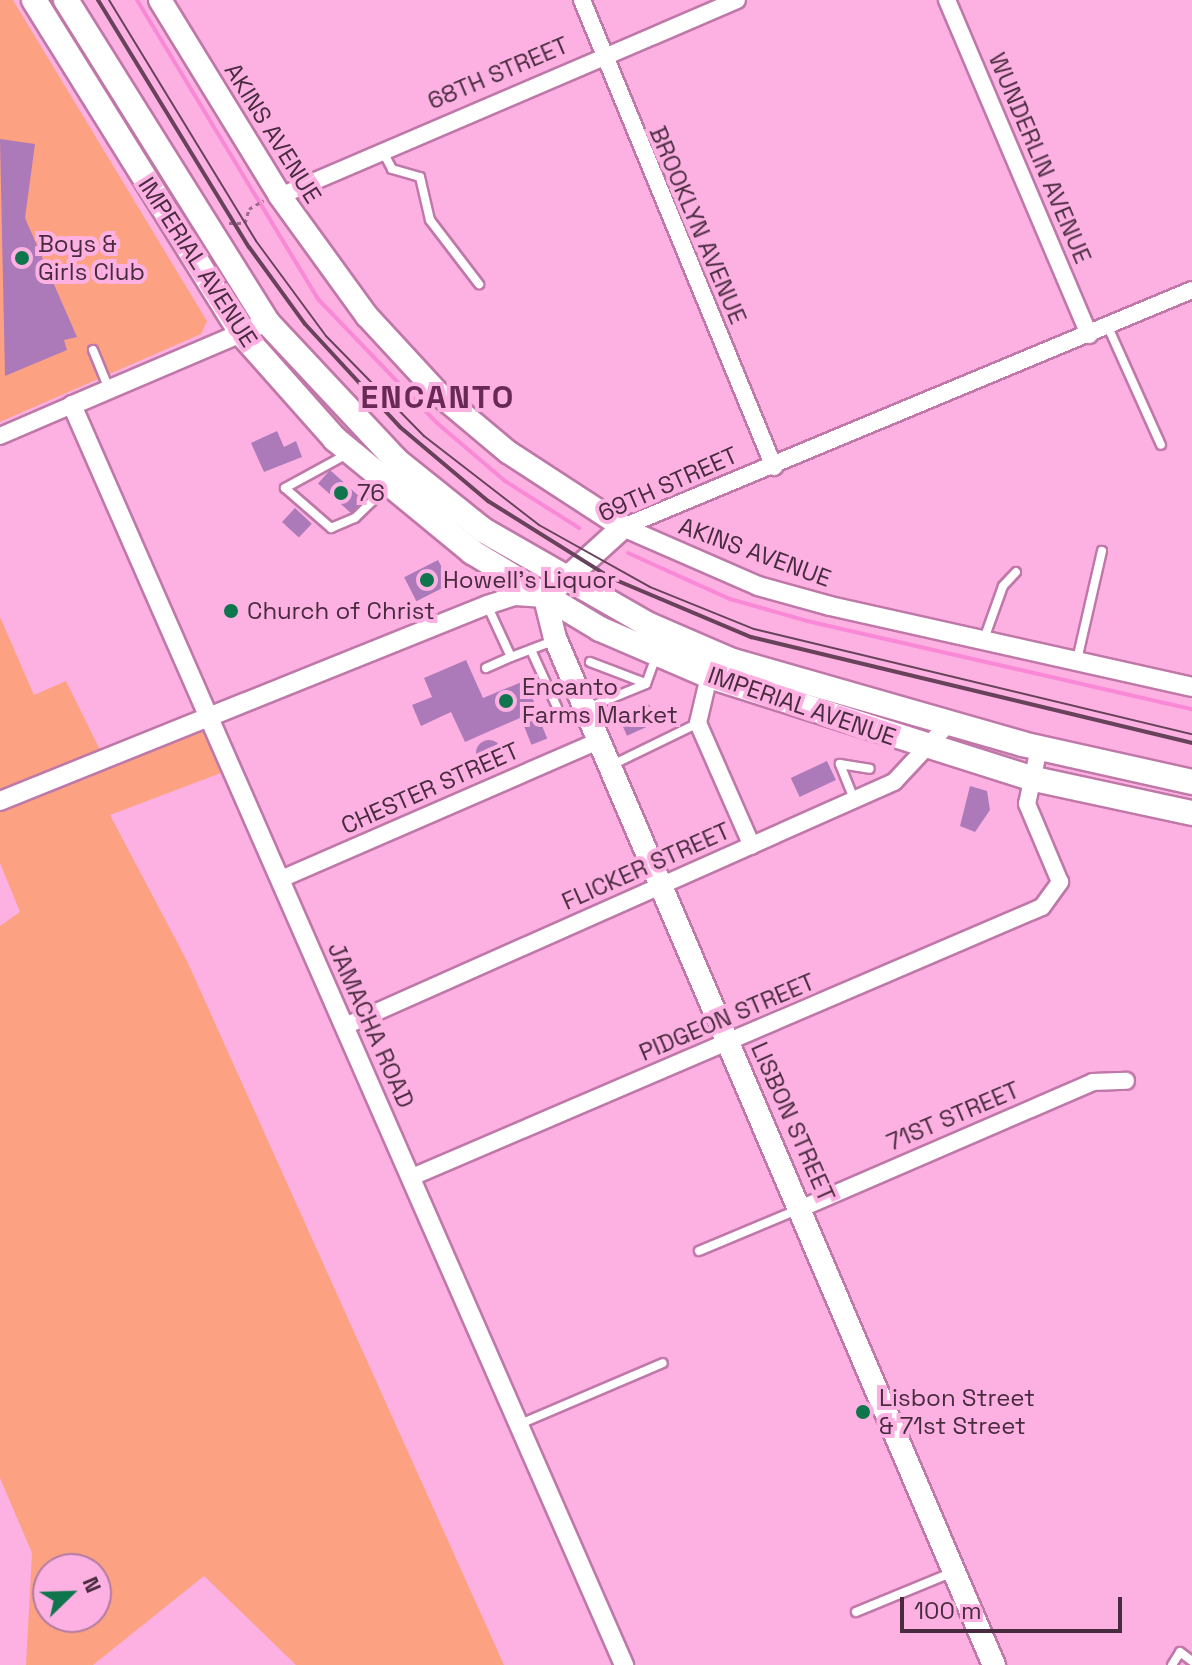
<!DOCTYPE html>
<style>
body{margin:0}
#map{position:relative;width:1192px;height:1665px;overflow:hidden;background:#fcb1e2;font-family:"Space Grotesk",sans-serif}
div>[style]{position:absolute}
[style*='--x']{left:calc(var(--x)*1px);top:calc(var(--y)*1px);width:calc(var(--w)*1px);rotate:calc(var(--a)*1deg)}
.green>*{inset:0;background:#fca282}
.stream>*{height:4px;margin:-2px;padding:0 2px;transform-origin:2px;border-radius:2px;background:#f988d6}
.building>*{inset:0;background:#ad7ab9;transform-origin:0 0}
.round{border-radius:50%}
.path>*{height:3px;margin-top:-1.5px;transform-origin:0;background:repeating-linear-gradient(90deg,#9d6a8b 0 4px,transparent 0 8px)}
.roads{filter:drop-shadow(2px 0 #bf78a8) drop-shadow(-2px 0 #bf78a8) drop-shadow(0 2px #bf78a8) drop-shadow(0 -2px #bf78a8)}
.service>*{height:8px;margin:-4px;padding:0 4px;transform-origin:4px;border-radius:4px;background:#fff}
.minor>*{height:16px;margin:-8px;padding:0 8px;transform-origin:8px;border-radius:8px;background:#fff}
.tertiary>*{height:18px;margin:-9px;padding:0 9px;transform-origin:9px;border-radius:9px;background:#fff}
.secondary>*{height:22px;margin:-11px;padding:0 11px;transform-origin:11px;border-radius:11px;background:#fff}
.primary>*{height:24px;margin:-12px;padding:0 12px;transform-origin:12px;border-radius:12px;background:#fff}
.tram>*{height:2px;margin:-1px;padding:0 1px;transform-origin:1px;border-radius:1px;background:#68425b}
.rail>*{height:4px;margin:-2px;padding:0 2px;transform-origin:2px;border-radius:2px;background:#68425b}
.dots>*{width:22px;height:22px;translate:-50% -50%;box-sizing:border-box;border:4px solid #fcb1e2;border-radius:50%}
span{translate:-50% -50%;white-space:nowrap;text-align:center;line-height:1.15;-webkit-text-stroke:8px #fcb1e2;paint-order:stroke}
.street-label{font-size:24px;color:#492b3f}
.poi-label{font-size:24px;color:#492b3f}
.left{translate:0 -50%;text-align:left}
.district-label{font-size:32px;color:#682956;font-weight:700;letter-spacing:2px}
.north{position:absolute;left:32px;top:1553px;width:80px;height:80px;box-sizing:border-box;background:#fcb1e2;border:2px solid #b47ba1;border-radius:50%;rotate:67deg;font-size:22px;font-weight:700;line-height:32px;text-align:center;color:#492b3f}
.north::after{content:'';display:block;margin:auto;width:28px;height:36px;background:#0e754d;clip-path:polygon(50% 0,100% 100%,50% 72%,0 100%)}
.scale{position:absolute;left:900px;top:1597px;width:222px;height:36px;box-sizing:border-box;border:4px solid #492b3f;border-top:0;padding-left:10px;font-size:24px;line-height:28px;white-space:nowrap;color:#492b3f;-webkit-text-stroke:6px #fcb1e2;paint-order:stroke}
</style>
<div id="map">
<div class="green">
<i style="clip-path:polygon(0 0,13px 0,207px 321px,201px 334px,0 422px)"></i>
<i style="clip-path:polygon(evenodd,0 617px,34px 695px,66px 681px,106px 762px,210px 712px,234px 768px,110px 815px,187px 961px,504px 1665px,296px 1665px,204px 1576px,93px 1665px,26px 1665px,32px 1553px,0 1478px,0 926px,20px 912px,0 863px,0 617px,48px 1569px,96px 1569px,96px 1617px,48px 1617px,48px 1569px)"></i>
</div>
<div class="stream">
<i style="--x:137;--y:0;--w:350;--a:58.8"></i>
<i style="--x:318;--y:299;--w:172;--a:46.2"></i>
<i style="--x:437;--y:423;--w:89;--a:40.5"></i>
<i style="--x:505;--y:481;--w:88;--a:32.4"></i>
<i style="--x:628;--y:553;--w:112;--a:24.3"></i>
<i style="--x:730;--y:599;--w:80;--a:15.9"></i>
<i style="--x:807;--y:621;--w:395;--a:12.9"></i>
</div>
<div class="building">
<i style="clip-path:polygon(0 139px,35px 144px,25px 218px,77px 337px,64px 340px,67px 350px,5px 376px)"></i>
<i style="clip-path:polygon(277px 431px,284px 447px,296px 441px,302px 457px,264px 472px,251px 443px)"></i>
<i style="left:330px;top:470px;width:47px;height:18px;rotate:42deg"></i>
<i style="left:295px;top:508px;width:23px;height:19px;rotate:43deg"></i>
<i style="left:438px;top:560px;width:27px;height:38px;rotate:63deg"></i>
<i style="clip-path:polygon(466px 660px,483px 698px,524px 681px,538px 710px,465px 742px,451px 712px,421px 726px,412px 705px,432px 697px,424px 678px)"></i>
<i style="left:649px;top:704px;width:20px;height:33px;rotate:66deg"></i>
<i style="left:539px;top:718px;width:22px;height:17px;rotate:68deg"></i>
<i class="round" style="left:476px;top:740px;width:26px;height:26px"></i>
<i style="left:827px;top:761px;width:21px;height:40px;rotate:65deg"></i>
<i style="clip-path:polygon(970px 786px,987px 791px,990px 810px,975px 832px,960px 826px)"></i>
</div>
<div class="path">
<i style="--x:229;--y:223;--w:16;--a:0"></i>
<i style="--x:245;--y:223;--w:15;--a:-74"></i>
<i style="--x:249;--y:209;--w:17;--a:-31"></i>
</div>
<div class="roads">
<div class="service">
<i style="--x:382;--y:150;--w:21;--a:62"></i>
<i style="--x:392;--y:169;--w:29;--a:16"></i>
<i style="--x:420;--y:177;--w:44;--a:76.9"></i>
<i style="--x:430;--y:220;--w:81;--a:52.6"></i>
<i style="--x:1108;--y:327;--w:129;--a:65.8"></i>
<i style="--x:93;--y:350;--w:42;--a:67.7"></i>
<i style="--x:349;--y:453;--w:73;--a:151.3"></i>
<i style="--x:285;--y:488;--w:61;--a:41"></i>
<i style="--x:331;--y:528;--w:26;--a:-23"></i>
<i style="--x:355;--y:518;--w:45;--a:-44.1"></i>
<i style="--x:487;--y:605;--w:57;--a:65.2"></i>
<i style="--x:511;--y:657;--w:45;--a:-20.9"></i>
<i style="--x:984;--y:639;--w:56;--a:-70.3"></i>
<i style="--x:1003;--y:586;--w:19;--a:-47"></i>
<i style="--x:531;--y:650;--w:63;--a:65.5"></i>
<i style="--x:1077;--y:660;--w:112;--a:-77.1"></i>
<i style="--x:590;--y:662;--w:59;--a:20.9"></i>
<i style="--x:486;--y:668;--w:27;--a:-24"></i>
<i style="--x:585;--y:709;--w:66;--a:-22.3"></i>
<i style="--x:646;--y:684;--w:29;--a:-70"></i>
<i style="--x:610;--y:766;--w:98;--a:-26"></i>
<i style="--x:854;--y:799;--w:38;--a:-112"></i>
<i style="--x:840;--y:764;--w:30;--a:9"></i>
<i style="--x:699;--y:1251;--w:106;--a:-22.7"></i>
<i style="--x:520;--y:1424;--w:155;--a:-23.1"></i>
<i style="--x:856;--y:1612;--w:105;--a:-22.4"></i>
<i style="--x:1172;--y:1665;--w:15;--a:-58"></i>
<i style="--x:1180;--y:1652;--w:15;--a:37"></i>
</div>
<div class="minor">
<i style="--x:582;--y:0;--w:505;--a:67.65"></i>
<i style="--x:947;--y:0;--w:364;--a:67"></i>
<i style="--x:280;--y:196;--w:497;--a:-23.2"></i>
<i style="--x:0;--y:436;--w:78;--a:-23.3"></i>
<i style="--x:623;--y:527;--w:616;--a:-22.61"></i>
<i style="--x:709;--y:676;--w:48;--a:103.2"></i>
<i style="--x:698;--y:723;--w:134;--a:66.3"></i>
<i style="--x:281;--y:879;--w:346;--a:-23.5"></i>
<i style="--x:345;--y:1026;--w:601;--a:-23.96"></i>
<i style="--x:894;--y:782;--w:79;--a:-47"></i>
<i style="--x:412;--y:1177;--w:685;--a:-23.2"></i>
<i style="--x:1042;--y:907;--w:31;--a:-54"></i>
<i style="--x:1060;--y:882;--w:85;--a:-112.9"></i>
<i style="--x:1027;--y:804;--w:57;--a:-77.9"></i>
<i style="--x:802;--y:1208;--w:317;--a:-23.4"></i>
<i style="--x:1093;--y:1082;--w:33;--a:-2"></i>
</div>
<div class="tertiary">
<i style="--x:267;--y:322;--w:212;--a:156.9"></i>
<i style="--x:72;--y:405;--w:1376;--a:66.34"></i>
<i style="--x:623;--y:527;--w:147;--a:23.6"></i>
<i style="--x:758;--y:586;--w:75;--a:15.5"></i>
<i style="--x:830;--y:606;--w:371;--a:12.6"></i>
<i style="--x:0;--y:801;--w:525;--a:-21.92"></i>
<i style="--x:487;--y:605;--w:29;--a:-18"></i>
<i style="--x:515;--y:596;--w:30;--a:4"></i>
</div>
<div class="secondary">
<i style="--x:160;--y:0;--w:230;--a:58.5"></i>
<i style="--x:280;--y:196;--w:148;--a:54.1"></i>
<i style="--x:367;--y:316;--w:108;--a:47.3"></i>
<i style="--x:440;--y:395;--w:89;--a:40"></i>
<i style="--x:508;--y:452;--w:137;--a:33.1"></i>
<i style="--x:623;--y:527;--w:105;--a:137.7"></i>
<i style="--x:545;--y:598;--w:41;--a:76"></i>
<i style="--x:555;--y:638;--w:1117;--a:66.86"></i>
</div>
<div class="primary">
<i style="--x:34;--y:0;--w:392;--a:58.1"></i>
<i style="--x:241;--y:333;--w:142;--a:48.4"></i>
<i style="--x:335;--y:439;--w:178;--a:39.5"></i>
<i style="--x:472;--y:552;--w:149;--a:31"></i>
<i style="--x:600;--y:629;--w:119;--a:23.3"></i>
<i style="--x:709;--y:676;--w:337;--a:17.6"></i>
<i style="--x:1030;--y:778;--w:166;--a:12.2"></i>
<i style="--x:66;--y:0;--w:380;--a:58"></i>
<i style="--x:267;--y:322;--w:189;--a:46.9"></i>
<i style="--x:396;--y:460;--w:112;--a:38.8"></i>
<i style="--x:483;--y:530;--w:189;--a:29.8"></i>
<i style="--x:647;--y:624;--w:90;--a:23.4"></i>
<i style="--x:730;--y:660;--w:304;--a:16"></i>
<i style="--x:1022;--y:744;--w:174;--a:12.6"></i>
</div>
</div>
<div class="tram">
<i style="--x:109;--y:0;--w:282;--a:58.6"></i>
<i style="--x:256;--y:241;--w:118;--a:53.6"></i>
<i style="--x:326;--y:336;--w:140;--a:45.6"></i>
<i style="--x:424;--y:436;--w:145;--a:37.7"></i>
<i style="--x:539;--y:525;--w:127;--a:29.2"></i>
<i style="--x:650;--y:587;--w:112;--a:22"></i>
<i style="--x:754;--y:629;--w:450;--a:13.5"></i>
</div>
<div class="rail">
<i style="--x:98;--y:0;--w:289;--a:58.6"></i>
<i style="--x:249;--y:247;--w:95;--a:54"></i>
<i style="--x:305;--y:324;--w:140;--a:47.3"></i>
<i style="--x:400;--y:427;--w:115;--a:40.1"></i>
<i style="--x:488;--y:501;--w:145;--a:32"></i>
<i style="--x:611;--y:578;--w:152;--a:22.9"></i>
<i style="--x:751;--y:637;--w:454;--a:13.5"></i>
</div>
<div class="dots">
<i style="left:22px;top:258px;background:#0e754d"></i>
<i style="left:341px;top:493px;background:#0e754d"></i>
<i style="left:427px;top:580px;background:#0e754d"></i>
<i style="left:231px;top:611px;background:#0e754d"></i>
<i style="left:506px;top:701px;background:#0e754d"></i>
<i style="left:863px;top:1412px;background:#0e754d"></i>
</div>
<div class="street-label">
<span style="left:498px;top:73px;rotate:-23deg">68TH STREET</span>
<span style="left:273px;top:133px;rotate:58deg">AKINS AVENUE</span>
<span style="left:1040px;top:158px;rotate:67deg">WUNDERLIN AVENUE</span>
<span style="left:698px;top:225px;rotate:67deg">BROOKLYN AVENUE</span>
<span style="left:198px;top:262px;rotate:57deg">IMPERIAL AVENUE</span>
<span style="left:668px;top:484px;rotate:-24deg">69TH STREET</span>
<span style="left:755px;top:552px;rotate:20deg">AKINS AVENUE</span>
<span style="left:802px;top:706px;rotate:19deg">IMPERIAL AVENUE</span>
<span style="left:430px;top:788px;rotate:-24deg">CHESTER STREET</span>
<span style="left:646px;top:866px;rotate:-24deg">FLICKER STREET</span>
<span style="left:727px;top:1017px;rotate:-23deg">PIDGEON STREET</span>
<span style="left:371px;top:1025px;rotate:66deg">JAMACHA ROAD</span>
<span style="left:953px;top:1116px;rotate:-23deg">71ST STREET</span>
<span style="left:793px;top:1122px;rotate:66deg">LISBON STREET</span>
</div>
<div class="poi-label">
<span class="left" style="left:38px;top:258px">Boys &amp;<br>Girls Club</span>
<span class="left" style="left:357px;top:493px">76</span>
<span class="left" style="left:443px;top:580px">Howell's Liquor</span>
<span class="left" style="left:247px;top:611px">Church of Christ</span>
<span class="left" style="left:522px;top:701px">Encanto<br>Farms Market</span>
<span class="left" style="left:879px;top:1412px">Lisbon Street<br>&amp; 71st Street</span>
</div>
<div class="district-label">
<span style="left:438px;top:397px">ENCANTO</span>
</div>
<div class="north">N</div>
<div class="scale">100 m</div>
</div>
